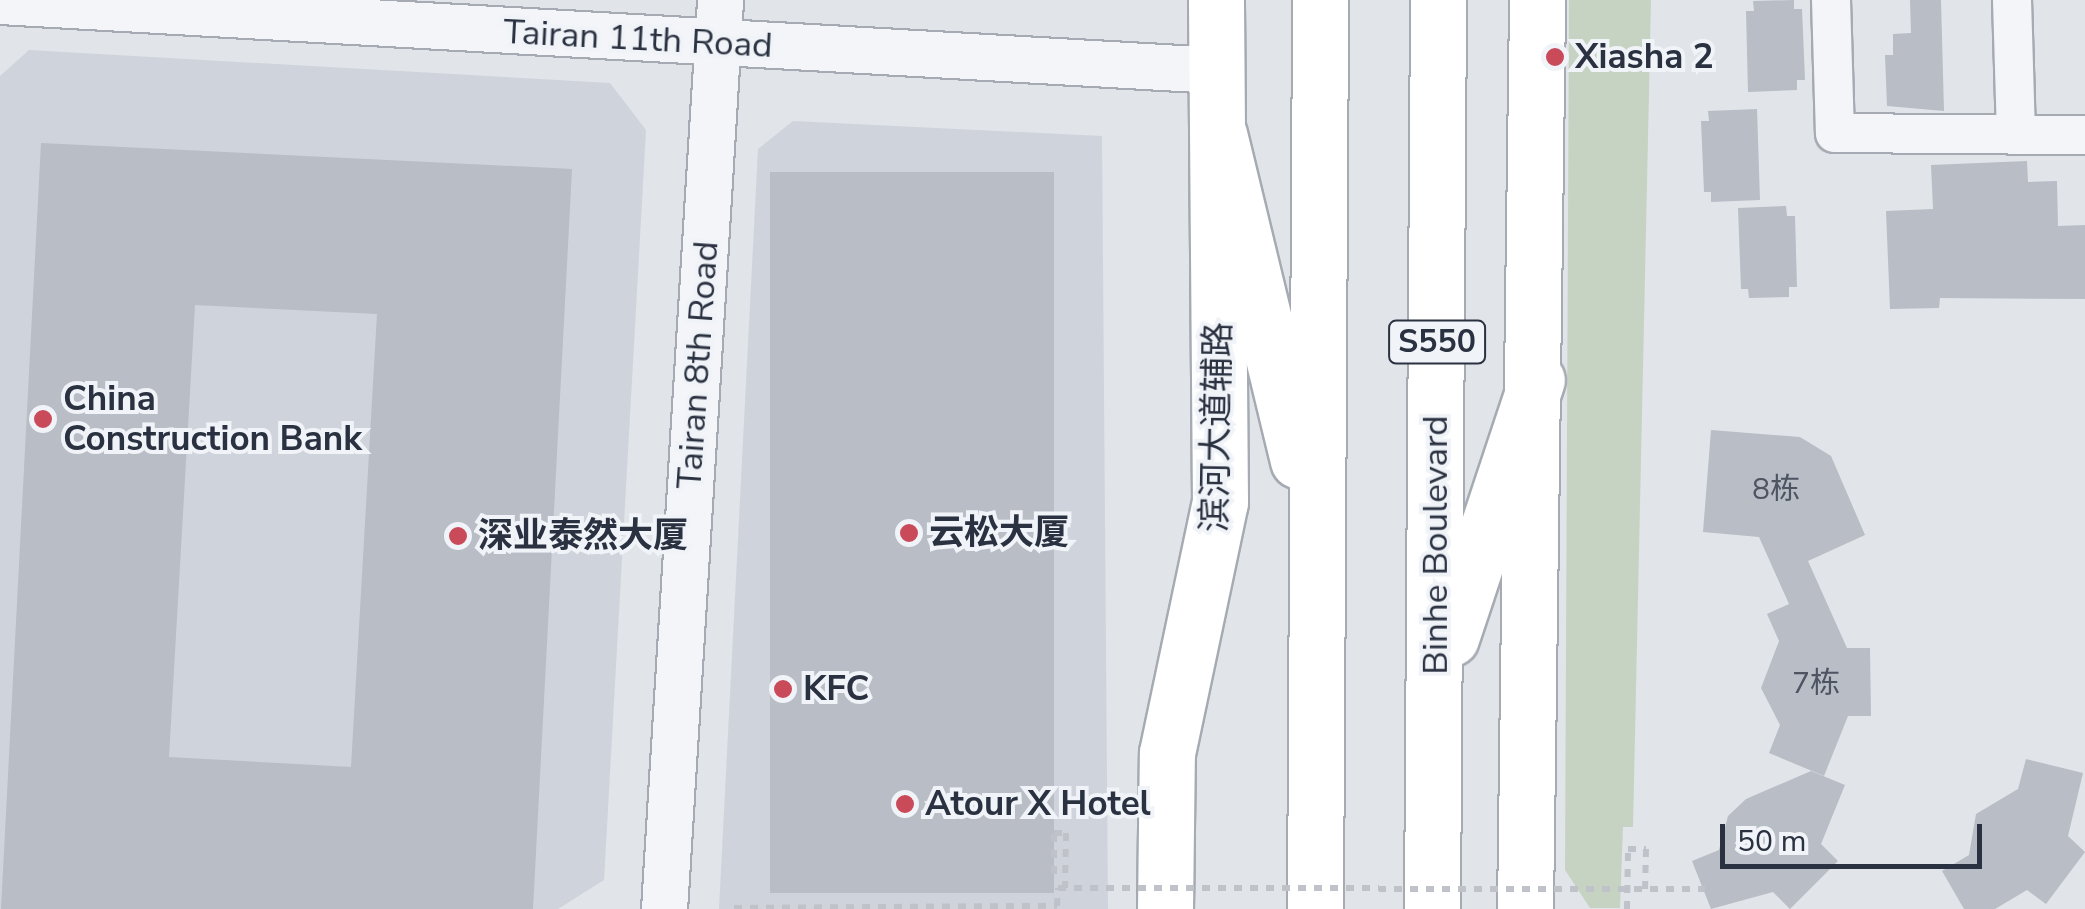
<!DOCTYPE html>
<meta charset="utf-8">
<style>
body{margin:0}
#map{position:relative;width:2085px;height:909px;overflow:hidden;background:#e1e4e9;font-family:"Nunito Sans","Noto Sans SC",sans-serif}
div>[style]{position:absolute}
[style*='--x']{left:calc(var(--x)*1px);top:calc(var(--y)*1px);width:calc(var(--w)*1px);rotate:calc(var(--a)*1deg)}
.built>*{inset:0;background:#cfd3db}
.green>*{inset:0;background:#c6d3c2}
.building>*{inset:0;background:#b8bdc6;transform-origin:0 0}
.path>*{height:6px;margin-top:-3px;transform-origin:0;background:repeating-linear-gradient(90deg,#bfc2c8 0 8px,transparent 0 16px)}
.roads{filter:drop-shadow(2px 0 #a6abb3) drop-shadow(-2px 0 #a6abb3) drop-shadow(0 2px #a6abb3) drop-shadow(0 -2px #a6abb3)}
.minor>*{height:38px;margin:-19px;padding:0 19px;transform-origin:19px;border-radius:19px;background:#f4f5f8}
.tertiary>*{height:45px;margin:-22.5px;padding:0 22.5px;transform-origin:22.5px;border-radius:22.5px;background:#f4f5f8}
.primary>*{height:55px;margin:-27.5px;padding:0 27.5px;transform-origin:27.5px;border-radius:27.5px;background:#fff}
.trunk>*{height:55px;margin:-27.5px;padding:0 27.5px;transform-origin:27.5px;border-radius:27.5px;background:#fff}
.path-bridge>*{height:6px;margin-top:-3px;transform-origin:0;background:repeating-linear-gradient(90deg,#bfc2c8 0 8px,transparent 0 16px)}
.dots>*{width:28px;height:28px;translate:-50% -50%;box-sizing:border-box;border:5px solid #f0f3f7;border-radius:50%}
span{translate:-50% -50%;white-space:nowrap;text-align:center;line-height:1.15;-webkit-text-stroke:8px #f0f3f7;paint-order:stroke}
.number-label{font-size:30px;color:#4e5462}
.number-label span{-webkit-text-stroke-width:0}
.shield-label span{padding:2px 8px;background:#f0f3f7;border:2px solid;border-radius:8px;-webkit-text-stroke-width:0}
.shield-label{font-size:32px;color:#2a3140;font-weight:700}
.street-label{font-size:35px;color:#2a3140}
.poi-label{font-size:35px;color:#2a3140;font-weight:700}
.left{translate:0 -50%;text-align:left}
.scale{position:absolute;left:1720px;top:824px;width:262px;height:45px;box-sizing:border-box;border:5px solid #2a3140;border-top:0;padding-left:12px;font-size:30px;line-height:35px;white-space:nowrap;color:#2a3140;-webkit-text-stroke:8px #f0f3f7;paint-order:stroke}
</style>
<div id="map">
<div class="built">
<i style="clip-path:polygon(29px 50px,610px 83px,646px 130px,604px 880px,558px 909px,0 909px,0 76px)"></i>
<i style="clip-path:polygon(793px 121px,1102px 136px,1108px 909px,719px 909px,758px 149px)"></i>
</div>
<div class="green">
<i style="clip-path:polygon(1569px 0,1651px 0,1633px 827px,1623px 827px,1620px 908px,1590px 908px,1565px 870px)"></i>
</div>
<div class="building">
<i style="clip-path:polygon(1794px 0,1794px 9px,1802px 9px,1805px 80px,1797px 80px,1797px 90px,1748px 92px,1746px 11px,1754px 11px,1753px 1px)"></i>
<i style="clip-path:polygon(1910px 0,1941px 0,1944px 111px,1887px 106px,1885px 55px,1893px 55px,1893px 34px,1911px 33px)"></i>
<i style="clip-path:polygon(1757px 109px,1760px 200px,1711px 202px,1711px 192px,1704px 192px,1701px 121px,1709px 121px,1708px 111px)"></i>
<i style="clip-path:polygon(evenodd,41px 143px,572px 169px,533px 909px,1px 909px,41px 143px,195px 305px,377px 314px,351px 767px,169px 757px,195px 305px)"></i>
<i style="clip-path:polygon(2027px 161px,2028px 182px,2057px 181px,2058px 226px,2085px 225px,2085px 299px,1940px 298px,1939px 308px,1890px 309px,1886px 211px,1933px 209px,1931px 165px)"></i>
<i style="left:770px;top:172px;width:284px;height:721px"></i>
<i style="clip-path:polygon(1786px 206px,1787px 216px,1795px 216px,1797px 287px,1789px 287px,1789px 297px,1749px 298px,1748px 289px,1741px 289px,1738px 208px)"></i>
<i style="clip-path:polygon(1711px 430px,1800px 437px,1831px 456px,1865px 535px,1808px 561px,1847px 648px,1870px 648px,1871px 716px,1848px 716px,1824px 776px,1769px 753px,1780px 725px,1761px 688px,1779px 641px,1767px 614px,1789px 604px,1759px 537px,1703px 532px)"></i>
<i style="clip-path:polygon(2026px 759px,2083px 773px,2068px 836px,2085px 852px,2046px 904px,2027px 890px,1995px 909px,1964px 909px,1942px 871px,1969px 855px,1976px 814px,2018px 789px)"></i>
<i style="clip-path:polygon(1811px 771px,1845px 785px,1821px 844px,1838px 861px,1790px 909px,1773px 892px,1711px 909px,1692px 861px,1719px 850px,1728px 816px,1746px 799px)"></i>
</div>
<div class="path">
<i style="--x:1054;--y:874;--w:41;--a:-90"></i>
<i style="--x:1054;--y:833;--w:12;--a:0"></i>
<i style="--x:1066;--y:833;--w:55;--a:91"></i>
<i style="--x:734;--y:908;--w:323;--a:-0.4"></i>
<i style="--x:1057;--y:906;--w:18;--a:-87"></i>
<i style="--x:1627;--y:909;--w:60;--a:-89"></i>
<i style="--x:1628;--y:849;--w:18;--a:0"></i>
<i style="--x:1646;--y:849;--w:40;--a:91.4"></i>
</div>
<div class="roads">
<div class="minor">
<i style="--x:1831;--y:0;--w:133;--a:88.3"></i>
<i style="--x:1835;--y:133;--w:250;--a:0.5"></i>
<i style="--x:2012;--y:0;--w:135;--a:88.3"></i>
</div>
<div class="tertiary">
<i style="--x:0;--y:1;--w:1219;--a:3.25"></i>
<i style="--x:664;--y:909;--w:911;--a:-86.47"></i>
</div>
<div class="primary">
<i style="--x:1165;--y:909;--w:156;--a:-89.3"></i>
<i style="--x:1167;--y:753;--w:257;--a:-78.1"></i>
<i style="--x:1220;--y:502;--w:502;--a:-90.46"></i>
<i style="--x:1525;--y:909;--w:909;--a:-89.24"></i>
</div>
<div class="trunk">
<i style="--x:1219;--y:134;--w:336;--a:76.4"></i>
<i style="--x:1451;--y:638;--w:272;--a:-71.6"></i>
<i style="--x:1315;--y:909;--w:909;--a:-89.68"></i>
<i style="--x:1432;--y:909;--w:909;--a:-89.62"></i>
</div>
</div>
<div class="path-bridge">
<i style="--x:1058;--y:888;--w:647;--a:0.09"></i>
</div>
<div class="dots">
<i style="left:1555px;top:57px;background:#c94b5a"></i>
<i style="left:43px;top:419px;background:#c94b5a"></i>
<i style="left:909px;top:533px;background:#c94b5a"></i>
<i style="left:458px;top:536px;background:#c94b5a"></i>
<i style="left:783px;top:689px;background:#c94b5a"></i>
<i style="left:905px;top:804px;background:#c94b5a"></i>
</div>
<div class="number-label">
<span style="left:1776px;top:490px">8栋</span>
<span style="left:1816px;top:684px">7栋</span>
</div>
<div class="shield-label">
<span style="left:1437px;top:342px">S550</span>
</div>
<div class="street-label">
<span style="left:638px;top:39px;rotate:3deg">Tairan 11th Road</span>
<span style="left:698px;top:365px;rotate:-86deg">Tairan 8th Road</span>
<span style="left:1217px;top:427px;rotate:-89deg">滨河大道辅路</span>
<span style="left:1436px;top:545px;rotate:-90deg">Binhe Boulevard</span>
</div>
<div class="poi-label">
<span class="left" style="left:1575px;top:57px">Xiasha 2</span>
<span class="left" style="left:63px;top:419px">China<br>Construction Bank</span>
<span class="left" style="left:929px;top:533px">云松大厦</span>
<span class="left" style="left:478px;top:536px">深业泰然大厦</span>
<span class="left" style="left:803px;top:689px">KFC</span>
<span class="left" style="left:925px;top:804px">Atour X Hotel</span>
</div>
<div class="scale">50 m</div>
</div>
